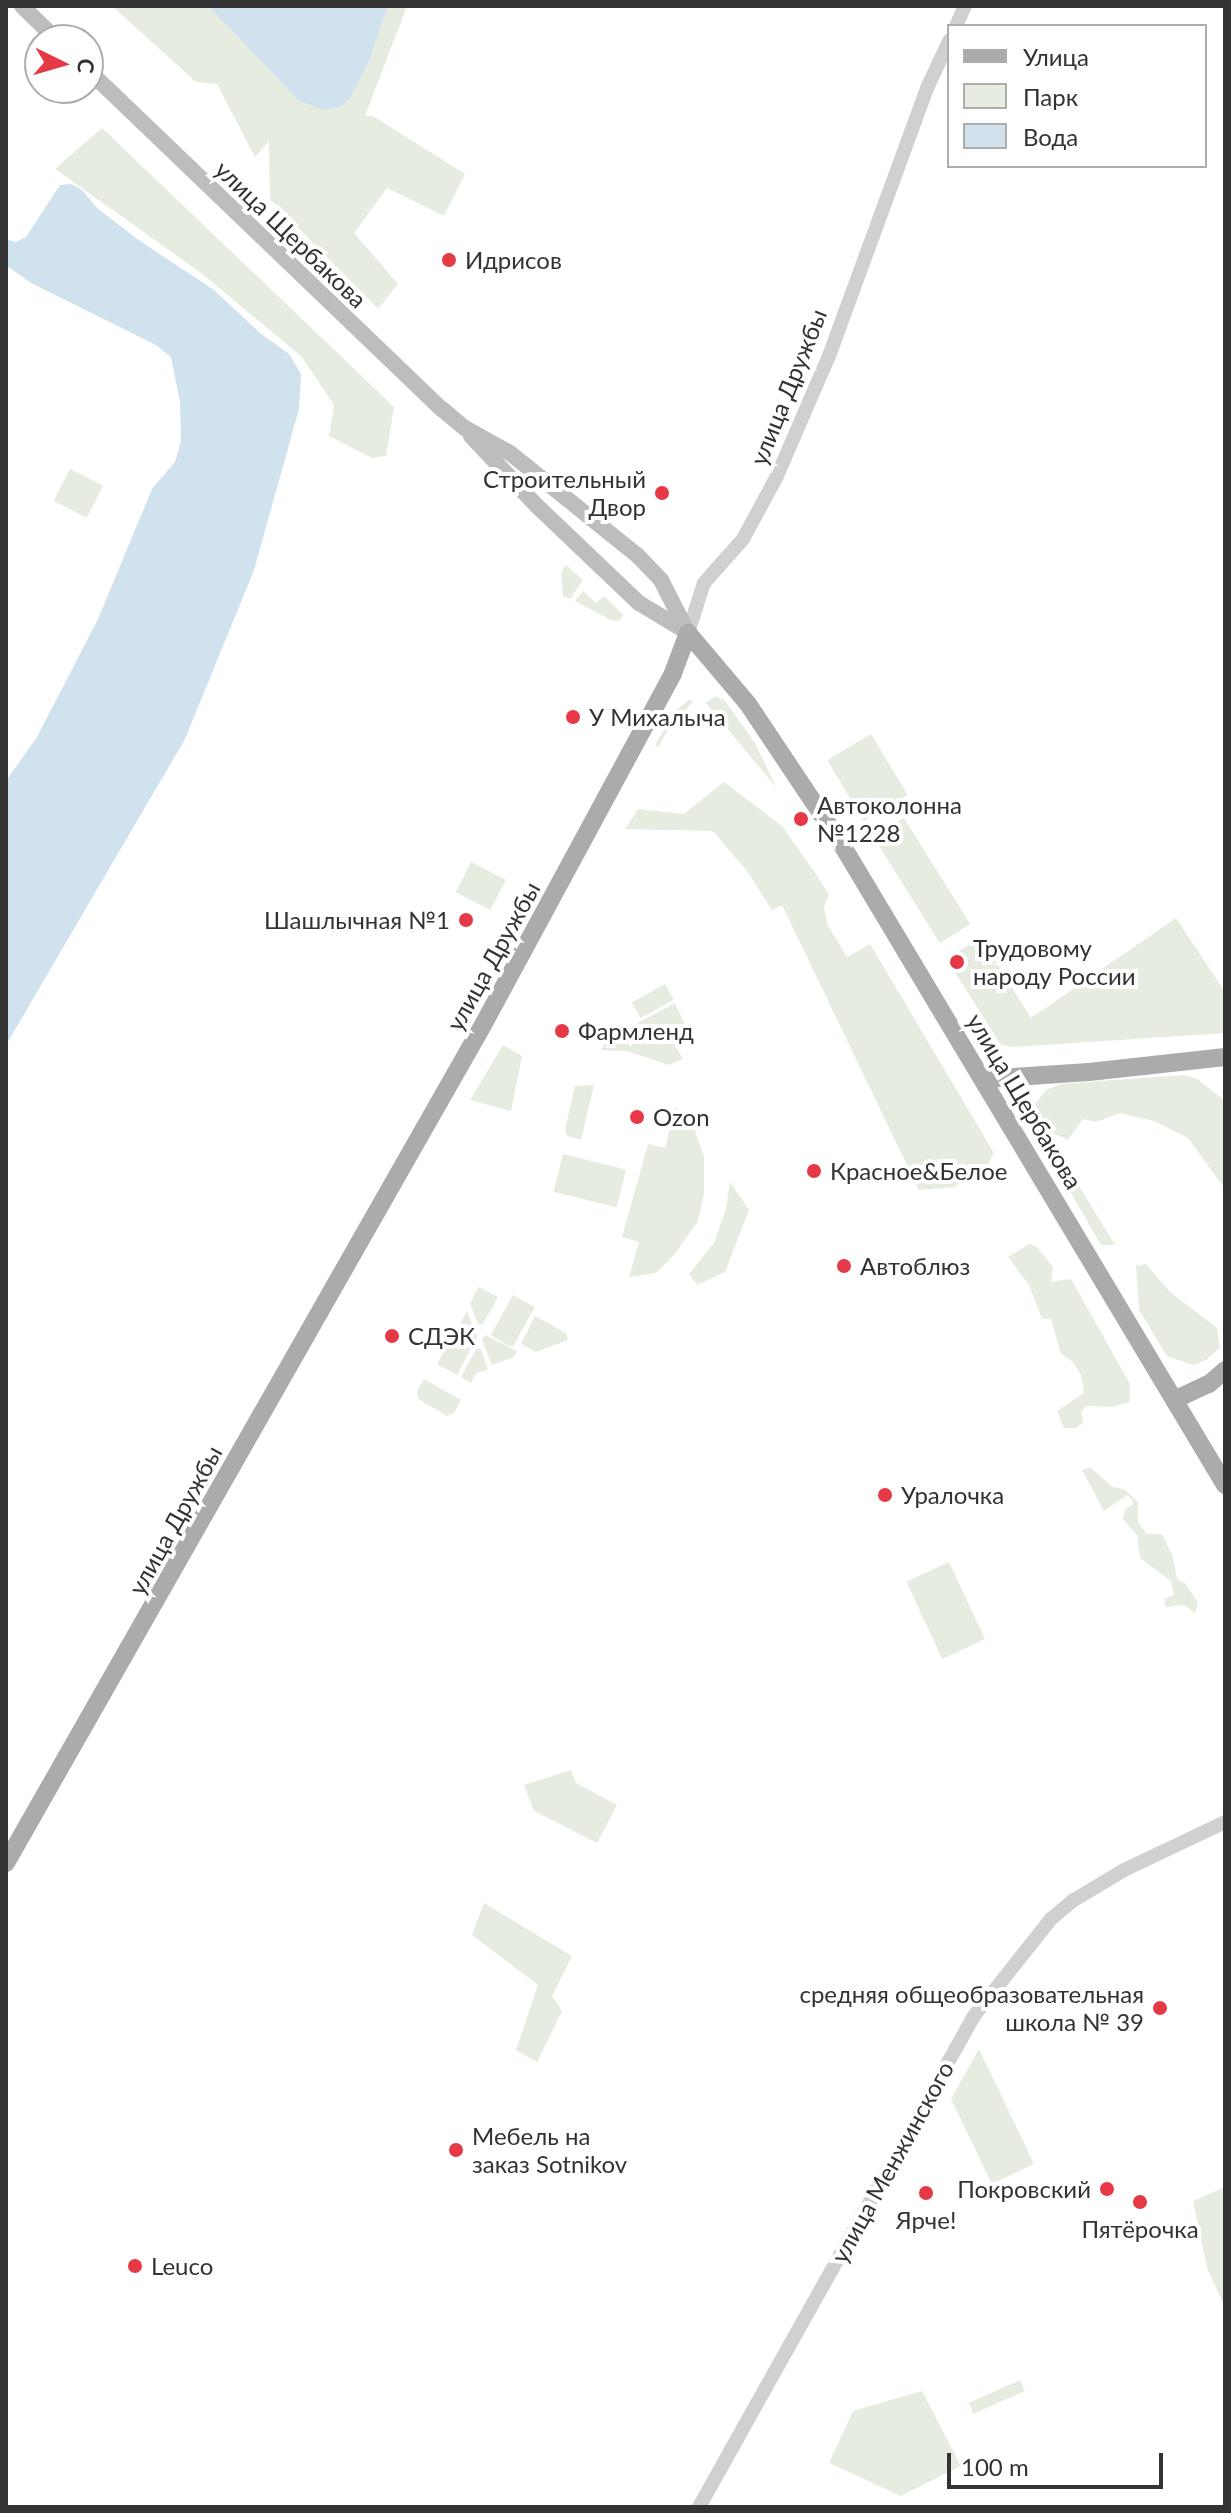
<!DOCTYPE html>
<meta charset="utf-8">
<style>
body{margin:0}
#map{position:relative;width:1231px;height:2513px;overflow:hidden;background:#fff;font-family:Lato,sans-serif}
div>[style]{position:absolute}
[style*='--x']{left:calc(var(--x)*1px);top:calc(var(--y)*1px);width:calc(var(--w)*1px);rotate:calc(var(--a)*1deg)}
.green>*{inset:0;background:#e6ecdf;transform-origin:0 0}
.water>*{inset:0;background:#cfe2ee}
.tertiary>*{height:14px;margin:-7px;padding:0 7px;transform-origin:7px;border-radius:7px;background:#d0d0d0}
.secondary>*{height:16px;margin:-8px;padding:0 8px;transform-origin:8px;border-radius:8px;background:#bdbdbd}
.primary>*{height:18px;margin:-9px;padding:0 9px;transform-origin:9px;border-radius:9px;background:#ababab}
.dots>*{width:22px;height:22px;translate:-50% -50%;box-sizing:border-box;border:4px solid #fff;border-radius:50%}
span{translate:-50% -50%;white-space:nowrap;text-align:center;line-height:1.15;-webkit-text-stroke:8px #fff;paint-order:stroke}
.street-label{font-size:24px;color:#333}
.poi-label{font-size:24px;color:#333}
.left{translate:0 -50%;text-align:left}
.right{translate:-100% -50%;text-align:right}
.frame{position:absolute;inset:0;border:8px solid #333;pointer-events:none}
.legend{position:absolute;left:947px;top:24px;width:260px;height:144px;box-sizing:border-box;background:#fff;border:2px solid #adadad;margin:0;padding:10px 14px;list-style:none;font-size:24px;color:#333}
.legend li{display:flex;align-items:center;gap:16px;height:40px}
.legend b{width:40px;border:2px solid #adadad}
.north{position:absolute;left:24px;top:24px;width:80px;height:80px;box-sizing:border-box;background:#fff;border:2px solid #adadad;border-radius:50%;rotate:95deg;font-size:22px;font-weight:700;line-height:32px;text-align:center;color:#333}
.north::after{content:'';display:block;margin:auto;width:28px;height:36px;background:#e63946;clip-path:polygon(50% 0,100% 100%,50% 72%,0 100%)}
.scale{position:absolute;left:947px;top:2453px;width:216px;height:36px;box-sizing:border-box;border:4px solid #333;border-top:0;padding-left:10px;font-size:24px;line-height:28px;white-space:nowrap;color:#333;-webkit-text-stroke:6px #fff;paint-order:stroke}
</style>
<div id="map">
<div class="green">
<i style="clip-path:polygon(112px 6px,208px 6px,299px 101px,350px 98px,369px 62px,388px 6px,407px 6px,365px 116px,373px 116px,465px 174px,444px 216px,387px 188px,354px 233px,398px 284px,378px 309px,270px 199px,269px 141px,255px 157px,217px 84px,196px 82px)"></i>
<i style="clip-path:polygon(102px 128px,394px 407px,386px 456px,372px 458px,329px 436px,334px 405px,302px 357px,201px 273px,55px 169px)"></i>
<i style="left:70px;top:469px;width:37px;height:36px;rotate:27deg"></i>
<i style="clip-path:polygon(566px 565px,583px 580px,570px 599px,563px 596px,561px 573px)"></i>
<i style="clip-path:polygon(583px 591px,596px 603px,604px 596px,623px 615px,619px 621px,611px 620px,575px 601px)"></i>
<i style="clip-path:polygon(715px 696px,725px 701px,755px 743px,776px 787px,706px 703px)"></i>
<i style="clip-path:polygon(689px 700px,693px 702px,671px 725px,658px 747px,655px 745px,674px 712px)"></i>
<i style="left:871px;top:734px;width:71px;height:51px;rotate:59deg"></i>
<i style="clip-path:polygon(724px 782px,782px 826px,818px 877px,829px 895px,824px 907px,827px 924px,847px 957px,870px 944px,994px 1153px,988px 1164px,970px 1171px,955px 1187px,919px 1190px,782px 905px,772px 910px,747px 871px,713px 831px,625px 829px,638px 809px,684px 814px)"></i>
<i style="left:904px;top:818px;width:125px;height:36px;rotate:58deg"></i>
<i style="left:471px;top:862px;width:39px;height:34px;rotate:27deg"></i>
<i style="clip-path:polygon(1176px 918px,1225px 992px,1225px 1033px,1013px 1047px,1001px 1045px,946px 958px,981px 938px,1031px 1018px)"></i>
<i style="left:665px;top:984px;width:18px;height:38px;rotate:61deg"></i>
<i style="clip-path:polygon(675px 1003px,687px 1029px,653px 1042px,638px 1040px,638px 1023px)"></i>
<i style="clip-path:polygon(610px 1033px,654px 1044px,672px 1040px,683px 1059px,669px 1065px,626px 1051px,601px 1050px)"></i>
<i style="clip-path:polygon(503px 1045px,522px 1056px,511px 1111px,470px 1100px)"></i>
<i style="clip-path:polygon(1184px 1075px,1197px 1079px,1225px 1101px,1225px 1189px,1188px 1138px,1154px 1121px,1120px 1113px,1096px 1122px,1083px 1119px,1068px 1140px,1046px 1130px,1033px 1116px,1035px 1104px,1046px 1090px,1061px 1084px)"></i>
<i style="clip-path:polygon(594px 1085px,581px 1140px,567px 1136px,565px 1130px,575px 1086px)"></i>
<i style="clip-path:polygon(675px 1107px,695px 1131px,704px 1157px,704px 1193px,698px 1221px,674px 1255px,656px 1273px,629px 1277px,639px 1242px,622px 1237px,648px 1144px,665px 1148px)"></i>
<i style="left:563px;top:1154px;width:65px;height:39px;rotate:14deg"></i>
<i style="clip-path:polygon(1068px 1168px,1115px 1245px,1101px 1245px,1061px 1176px)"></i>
<i style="clip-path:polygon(730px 1182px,749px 1210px,725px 1272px,697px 1285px,689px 1274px,714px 1243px,726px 1209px)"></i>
<i style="clip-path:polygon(1029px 1244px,1037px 1247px,1053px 1267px,1051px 1282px,1071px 1279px,1130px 1384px,1130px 1402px,1111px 1407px,1086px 1406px,1081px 1412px,1083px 1423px,1076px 1428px,1064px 1428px,1057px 1411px,1084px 1393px,1081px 1375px,1073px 1362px,1061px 1354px,1051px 1319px,1042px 1319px,1029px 1285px,1008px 1257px)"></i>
<i style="clip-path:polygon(1146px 1264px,1170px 1292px,1217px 1328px,1220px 1348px,1206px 1360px,1193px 1365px,1167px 1356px,1139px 1310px,1136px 1266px)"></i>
<i style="clip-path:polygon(479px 1287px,498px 1297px,480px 1329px,470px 1303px)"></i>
<i style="left:513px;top:1295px;width:25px;height:46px;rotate:29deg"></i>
<i style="clip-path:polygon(467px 1311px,477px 1337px,457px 1375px,437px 1364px)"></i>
<i style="clip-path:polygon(535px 1316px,566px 1333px,568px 1340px,536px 1352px,521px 1344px)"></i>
<i style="clip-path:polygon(485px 1335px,517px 1351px,514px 1357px,492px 1365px,482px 1340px)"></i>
<i style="clip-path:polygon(479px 1344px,488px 1370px,476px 1373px,471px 1383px,461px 1377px)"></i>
<i style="clip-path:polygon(424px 1379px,461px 1400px,454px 1413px,447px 1416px,418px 1399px,417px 1391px)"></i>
<i style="clip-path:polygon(1090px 1467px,1112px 1487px,1124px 1489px,1138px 1502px,1138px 1523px,1147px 1534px,1162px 1534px,1173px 1557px,1177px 1579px,1186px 1584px,1198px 1603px,1195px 1613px,1184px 1605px,1166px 1607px,1164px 1599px,1174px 1595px,1171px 1581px,1140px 1558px,1137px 1535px,1123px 1519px,1125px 1509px,1133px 1504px,1132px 1499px,1127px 1495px,1104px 1511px,1082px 1470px)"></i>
<i style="left:949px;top:1562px;width:85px;height:47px;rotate:65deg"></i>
<i style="clip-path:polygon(571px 1770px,576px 1783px,617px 1805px,597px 1843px,534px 1811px,524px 1785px)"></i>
<i style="clip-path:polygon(484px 1903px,572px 1956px,552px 1996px,562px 2011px,537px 2062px,516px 2050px,538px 1985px,472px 1935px)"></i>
<i style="clip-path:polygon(979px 2049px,1034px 2164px,992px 2184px,951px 2099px)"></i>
<i style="clip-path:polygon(1225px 2187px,1225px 2307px,1207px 2268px,1193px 2201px)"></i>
<i style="left:1020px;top:2380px;width:12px;height:56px;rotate:66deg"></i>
<i style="clip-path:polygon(922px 2391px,961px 2466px,901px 2496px,829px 2463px,853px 2411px)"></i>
</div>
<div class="water">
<i style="clip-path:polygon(208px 6px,388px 6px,369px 62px,350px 98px,340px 107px,323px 110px,299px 101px)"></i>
<i style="clip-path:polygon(71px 184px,82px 190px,97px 208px,140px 241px,214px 290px,260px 333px,289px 354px,301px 374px,299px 409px,254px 570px,185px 739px,6px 1045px,6px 781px,37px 737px,98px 619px,152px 489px,175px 462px,181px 441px,180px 402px,171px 357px,156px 345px,31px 283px,6px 265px,6px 239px,16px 242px,26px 237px,60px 185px)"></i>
</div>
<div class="tertiary">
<i style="--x:956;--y:26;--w:22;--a:-66"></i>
<i style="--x:688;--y:633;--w:52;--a:-72.3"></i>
<i style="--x:704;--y:583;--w:59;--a:-48.4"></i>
<i style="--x:743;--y:539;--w:72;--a:-61.6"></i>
<i style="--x:777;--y:476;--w:131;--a:-66.6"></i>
<i style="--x:829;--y:356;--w:288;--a:-69.9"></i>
<i style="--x:928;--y:86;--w:50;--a:-65"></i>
<i style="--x:699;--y:2507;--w:563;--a:-60.75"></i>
<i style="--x:974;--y:2016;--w:124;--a:-51.6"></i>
<i style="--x:1051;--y:1919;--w:30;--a:-40"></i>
<i style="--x:1074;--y:1900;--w:58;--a:-31"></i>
<i style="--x:1124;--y:1870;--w:112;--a:-25.4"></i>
</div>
<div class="secondary">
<i style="--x:22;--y:6;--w:49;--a:44.2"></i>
<i style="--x:88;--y:70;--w:490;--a:43.8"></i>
<i style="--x:442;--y:409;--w:30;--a:40"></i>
<i style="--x:465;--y:428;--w:51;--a:29.1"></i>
<i style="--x:510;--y:453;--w:164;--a:38.8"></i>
<i style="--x:638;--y:556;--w:33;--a:46"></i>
<i style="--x:661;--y:580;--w:59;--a:63"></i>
<i style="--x:471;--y:436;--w:96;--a:46.7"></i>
<i style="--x:537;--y:506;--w:141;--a:43.6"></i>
<i style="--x:639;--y:603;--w:56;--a:31.1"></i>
</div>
<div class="primary">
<i style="--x:688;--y:633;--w:93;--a:49.8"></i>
<i style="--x:748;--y:704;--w:169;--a:56.3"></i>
<i style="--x:842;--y:845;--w:746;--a:59.1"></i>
<i style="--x:984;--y:1079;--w:105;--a:-3.8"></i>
<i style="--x:1089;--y:1072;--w:137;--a:-6.3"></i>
<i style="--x:1174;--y:1400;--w:38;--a:-25"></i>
<i style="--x:1209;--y:1384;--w:21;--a:-41"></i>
<i style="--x:6;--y:1863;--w:964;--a:-60.35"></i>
<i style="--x:483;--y:1025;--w:400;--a:-61.6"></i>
<i style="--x:673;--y:673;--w:43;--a:-69.4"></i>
</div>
<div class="dots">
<i style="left:449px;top:260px;background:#e63946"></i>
<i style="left:662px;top:493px;background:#e63946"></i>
<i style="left:573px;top:717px;background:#e63946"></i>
<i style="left:801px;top:819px;background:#e63946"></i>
<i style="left:466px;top:920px;background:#e63946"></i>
<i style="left:957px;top:962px;background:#e63946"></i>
<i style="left:562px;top:1031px;background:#e63946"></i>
<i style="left:637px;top:1117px;background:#e63946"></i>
<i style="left:814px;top:1171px;background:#e63946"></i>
<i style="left:844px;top:1266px;background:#e63946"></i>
<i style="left:392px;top:1336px;background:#e63946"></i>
<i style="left:885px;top:1495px;background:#e63946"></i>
<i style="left:1160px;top:2008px;background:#e63946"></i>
<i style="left:456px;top:2150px;background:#e63946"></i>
<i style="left:1107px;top:2189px;background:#e63946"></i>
<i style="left:926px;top:2193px;background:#e63946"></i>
<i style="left:1140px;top:2202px;background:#e63946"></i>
<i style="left:135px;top:2266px;background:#e63946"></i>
</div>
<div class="street-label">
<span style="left:291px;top:234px;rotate:44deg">улица Щербакова</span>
<span style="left:788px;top:387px;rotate:-68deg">улица Дружбы</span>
<span style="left:493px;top:956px;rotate:-61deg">улица Дружбы</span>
<span style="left:1025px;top:1101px;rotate:59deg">улица Щербакова</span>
<span style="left:175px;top:1520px;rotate:-61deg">улица Дружбы</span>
<span style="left:892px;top:2162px;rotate:-61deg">улица Менжинского</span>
</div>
<div class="poi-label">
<span class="left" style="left:465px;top:260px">Идрисов</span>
<span class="right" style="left:646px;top:493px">Строительный<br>Двор</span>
<span class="left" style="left:589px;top:717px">У Михалыча</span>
<span class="left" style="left:817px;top:819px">Автоколонна<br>№1228</span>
<span class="right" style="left:450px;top:920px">Шашлычная №1</span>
<span class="left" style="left:973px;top:962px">Трудовому<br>народу России</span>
<span class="left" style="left:578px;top:1031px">Фармленд</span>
<span class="left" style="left:653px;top:1117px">Ozon</span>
<span class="left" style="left:830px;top:1171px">Красное&amp;Белое</span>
<span class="left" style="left:860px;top:1266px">Автоблюз</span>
<span class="left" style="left:408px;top:1336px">СДЭК</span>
<span class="left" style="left:901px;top:1495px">Уралочка</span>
<span class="right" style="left:1144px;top:2008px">средняя общеобразовательная<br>школа № 39</span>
<span class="left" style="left:472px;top:2150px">Мебель на<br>заказ Sotnikov</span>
<span class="right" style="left:1091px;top:2189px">Покровский</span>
<span style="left:926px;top:2220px">Ярче!</span>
<span style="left:1140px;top:2229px">Пятёрочка</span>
<span class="left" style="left:151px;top:2266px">Leuco</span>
</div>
<div class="frame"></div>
<ul class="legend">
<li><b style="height:10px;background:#ababab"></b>Улица</li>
<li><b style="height:22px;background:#e6ecdf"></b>Парк</li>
<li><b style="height:22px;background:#cfe2ee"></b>Вода</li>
</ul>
<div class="north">С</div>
<div class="scale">100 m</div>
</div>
